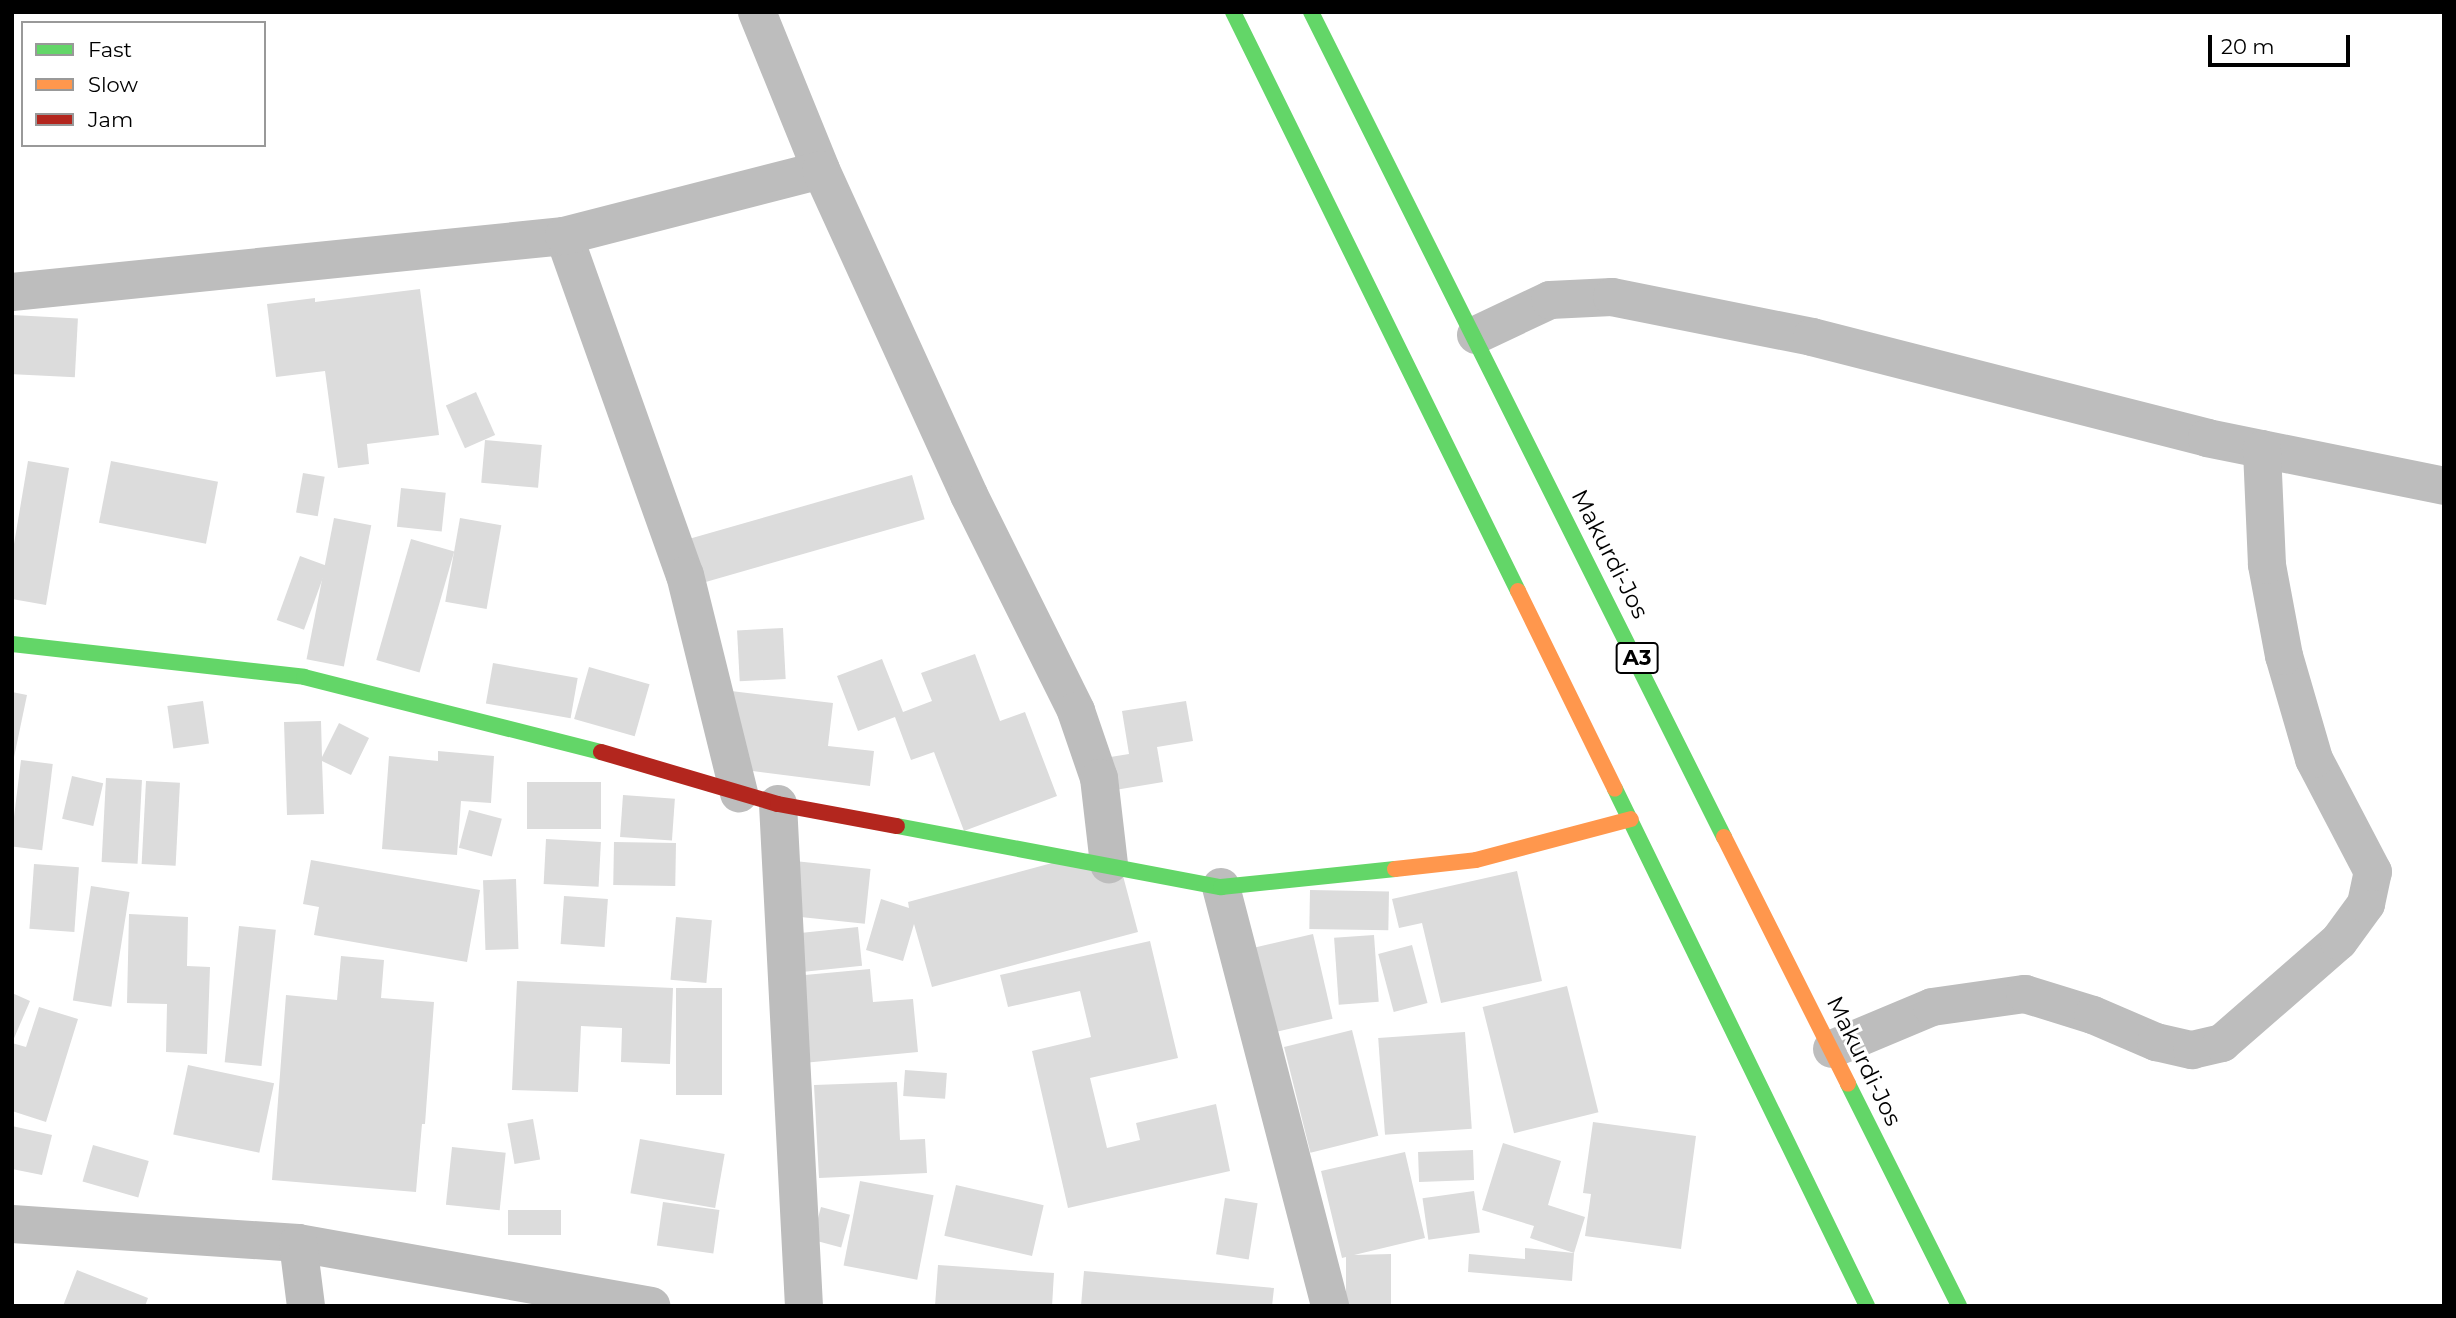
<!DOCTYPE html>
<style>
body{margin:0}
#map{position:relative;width:2456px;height:1318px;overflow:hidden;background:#fff;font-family:Montserrat,sans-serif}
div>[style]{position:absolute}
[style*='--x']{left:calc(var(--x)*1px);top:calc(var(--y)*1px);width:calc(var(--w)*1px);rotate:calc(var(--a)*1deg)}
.building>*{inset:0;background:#dcdcdc;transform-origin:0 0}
.street>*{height:38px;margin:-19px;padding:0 19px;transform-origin:19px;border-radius:19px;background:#bdbdbd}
.fast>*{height:16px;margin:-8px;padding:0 8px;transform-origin:8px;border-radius:8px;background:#63d668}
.slow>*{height:16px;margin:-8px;padding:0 8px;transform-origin:8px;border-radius:8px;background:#ff974d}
.jam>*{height:16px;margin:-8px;padding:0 8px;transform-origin:8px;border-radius:8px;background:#b3261e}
span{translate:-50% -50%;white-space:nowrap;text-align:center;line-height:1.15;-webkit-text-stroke:6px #fff;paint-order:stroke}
.shield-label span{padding:2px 5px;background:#fff;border:2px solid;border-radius:5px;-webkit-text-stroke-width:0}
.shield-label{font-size:21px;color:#000;font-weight:700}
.street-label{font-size:23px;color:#000}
.frame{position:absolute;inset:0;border:14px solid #000;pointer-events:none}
.legend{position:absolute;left:21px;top:21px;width:245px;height:126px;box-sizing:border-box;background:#fff;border:2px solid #999;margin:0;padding:9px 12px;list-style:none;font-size:21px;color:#000}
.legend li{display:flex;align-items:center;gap:14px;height:35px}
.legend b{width:35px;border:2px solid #999}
.scale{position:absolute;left:2208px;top:35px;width:142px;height:32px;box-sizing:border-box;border:4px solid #000;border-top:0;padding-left:9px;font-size:21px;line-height:24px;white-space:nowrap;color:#000;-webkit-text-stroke:5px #fff;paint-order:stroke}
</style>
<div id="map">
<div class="building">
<i style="clip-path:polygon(420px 289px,439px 435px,367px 444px,369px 464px,338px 468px,325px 371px,276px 377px,267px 304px,315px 298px,315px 302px)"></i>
<i style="left:12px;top:315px;width:66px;height:59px;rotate:3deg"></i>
<i style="left:476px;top:392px;width:47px;height:33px;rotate:66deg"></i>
<i style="left:485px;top:440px;width:57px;height:43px;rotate:5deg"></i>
<i style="clip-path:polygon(28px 461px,69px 468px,46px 605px,12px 599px,12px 556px)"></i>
<i style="left:111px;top:461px;width:109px;height:63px;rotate:11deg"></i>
<i style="left:303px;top:473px;width:22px;height:40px;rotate:10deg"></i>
<i style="left:912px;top:475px;width:46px;height:245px;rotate:74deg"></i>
<i style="left:401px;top:488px;width:45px;height:39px;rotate:6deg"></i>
<i style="left:334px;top:518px;width:38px;height:144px;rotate:11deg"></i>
<i style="left:460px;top:518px;width:42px;height:85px;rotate:10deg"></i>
<i style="left:411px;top:539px;width:45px;height:126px;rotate:16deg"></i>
<i style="left:300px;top:556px;width:29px;height:68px;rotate:20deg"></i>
<i style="left:783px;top:628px;width:51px;height:46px;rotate:87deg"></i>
<i style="clip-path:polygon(975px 654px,1000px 721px,1025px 712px,1057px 796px,964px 831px,934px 752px,911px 760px,895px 717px,858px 731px,837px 676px,882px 659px,903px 712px,932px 701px,921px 673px)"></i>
<i style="left:493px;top:663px;width:86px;height:41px;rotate:10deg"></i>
<i style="left:589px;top:667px;width:63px;height:54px;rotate:16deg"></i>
<i style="clip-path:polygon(731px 691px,833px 703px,828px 746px,874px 751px,870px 786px,722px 767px)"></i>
<i style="clip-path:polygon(12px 692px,27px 695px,13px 762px,12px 762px)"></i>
<i style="left:203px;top:701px;width:43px;height:36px;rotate:82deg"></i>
<i style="clip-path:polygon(1186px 701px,1193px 741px,1157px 747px,1163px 782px,1103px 792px,1098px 759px,1129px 754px,1122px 711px)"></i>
<i style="clip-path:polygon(321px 721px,322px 757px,339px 723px,369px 738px,351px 775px,322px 761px,324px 814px,287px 815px,284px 722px)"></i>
<i style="clip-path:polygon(438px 751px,494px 756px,491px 803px,461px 801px,457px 855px,382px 849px,389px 756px,438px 761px)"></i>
<i style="left:21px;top:760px;width:32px;height:87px;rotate:7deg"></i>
<i style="left:72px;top:776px;width:32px;height:44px;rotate:13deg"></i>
<i style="left:106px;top:778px;width:36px;height:84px;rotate:3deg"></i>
<i style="left:146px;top:781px;width:34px;height:83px;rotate:3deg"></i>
<i style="left:527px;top:782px;width:74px;height:47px"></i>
<i style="left:623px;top:795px;width:52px;height:42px;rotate:4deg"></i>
<i style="left:469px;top:810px;width:34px;height:39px;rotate:15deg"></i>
<i style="left:546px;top:839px;width:55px;height:45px;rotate:3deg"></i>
<i style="left:614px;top:842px;width:62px;height:43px;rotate:1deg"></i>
<i style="clip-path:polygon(1115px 846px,1138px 932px,932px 987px,914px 924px,903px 961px,866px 950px,881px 899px,909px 908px,908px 902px)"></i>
<i style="clip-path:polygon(311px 860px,480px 890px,467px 962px,314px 935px,319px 907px,303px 904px)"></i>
<i style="left:785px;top:860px;width:86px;height:55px;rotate:6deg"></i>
<i style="left:34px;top:864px;width:45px;height:65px;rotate:4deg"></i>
<i style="clip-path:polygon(1517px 871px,1542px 981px,1441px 1003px,1422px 923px,1399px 928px,1392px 899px)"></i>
<i style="left:516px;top:879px;width:70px;height:33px;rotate:88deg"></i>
<i style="left:91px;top:886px;width:39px;height:116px;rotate:9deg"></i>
<i style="left:1310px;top:890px;width:79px;height:39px;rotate:1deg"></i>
<i style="left:564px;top:896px;width:44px;height:48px;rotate:4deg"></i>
<i style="clip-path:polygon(129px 914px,188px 917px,187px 966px,210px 967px,207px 1054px,166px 1052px,167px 1004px,127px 1003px)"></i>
<i style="left:676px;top:917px;width:36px;height:63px;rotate:5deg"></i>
<i style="left:239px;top:926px;width:37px;height:137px;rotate:6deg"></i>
<i style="left:858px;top:927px;width:39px;height:63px;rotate:84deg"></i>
<i style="left:1313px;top:934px;width:87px;height:64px;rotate:77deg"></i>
<i style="left:1374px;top:935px;width:67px;height:40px;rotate:86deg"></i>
<i style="clip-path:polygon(1150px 941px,1178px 1058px,1090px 1078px,1107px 1148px,1140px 1140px,1136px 1123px,1216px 1104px,1230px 1171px,1068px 1208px,1032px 1051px,1091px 1037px,1080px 991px,1008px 1007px,1000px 975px)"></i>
<i style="left:1412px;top:945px;width:60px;height:35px;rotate:75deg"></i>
<i style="clip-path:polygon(341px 956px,384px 960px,381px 998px,434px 1002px,425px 1124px,422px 1124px,416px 1192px,272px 1180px,286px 995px,337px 1000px)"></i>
<i style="clip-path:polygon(870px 969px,873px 1002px,913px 999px,918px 1052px,803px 1063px,794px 976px)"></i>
<i style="clip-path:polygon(517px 981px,673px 988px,670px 1064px,621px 1062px,622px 1028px,581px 1026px,578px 1092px,512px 1090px)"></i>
<i style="left:1567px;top:986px;width:130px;height:87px;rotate:76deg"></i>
<i style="left:676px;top:988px;width:46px;height:107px"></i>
<i style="clip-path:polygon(12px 993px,30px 1001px,12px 1043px)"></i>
<i style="clip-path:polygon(39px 1007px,78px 1019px,46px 1122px,12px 1111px,12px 1043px,26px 1047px)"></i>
<i style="left:1352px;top:1030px;width:109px;height:70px;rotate:76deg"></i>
<i style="left:1465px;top:1032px;width:97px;height:87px;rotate:86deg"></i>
<i style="left:188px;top:1065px;width:88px;height:71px;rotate:12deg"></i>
<i style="left:905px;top:1070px;width:42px;height:26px;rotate:4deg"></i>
<i style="clip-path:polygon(897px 1082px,900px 1140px,925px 1139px,927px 1173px,819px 1178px,814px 1085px)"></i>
<i style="left:533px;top:1119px;width:41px;height:26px;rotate:80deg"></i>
<i style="clip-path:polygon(1593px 1122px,1696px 1136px,1681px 1249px,1585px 1236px,1591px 1194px,1583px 1193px)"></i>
<i style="clip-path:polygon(12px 1126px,52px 1135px,42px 1175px,12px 1169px)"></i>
<i style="left:640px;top:1139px;width:86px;height:55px;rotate:10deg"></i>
<i style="clip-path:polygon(1503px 1143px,1561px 1161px,1548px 1205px,1585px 1217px,1574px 1253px,1530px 1238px,1534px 1226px,1482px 1210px)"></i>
<i style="left:93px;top:1145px;width:58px;height:38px;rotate:16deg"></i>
<i style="left:452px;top:1147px;width:54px;height:58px;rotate:6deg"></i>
<i style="left:1473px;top:1150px;width:30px;height:55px;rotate:88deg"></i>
<i style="clip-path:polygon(1405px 1152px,1425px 1238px,1354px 1255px,1391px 1254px,1391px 1306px,1346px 1306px,1346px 1257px,1342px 1258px,1321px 1171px)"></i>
<i style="left:860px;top:1181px;width:75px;height:86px;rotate:11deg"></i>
<i style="left:956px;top:1185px;width:90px;height:52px;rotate:13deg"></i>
<i style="left:1474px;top:1191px;width:42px;height:52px;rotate:82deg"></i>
<i style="left:1225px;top:1198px;width:33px;height:57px;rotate:9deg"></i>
<i style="left:663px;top:1202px;width:57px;height:44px;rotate:8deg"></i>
<i style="left:821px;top:1207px;width:30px;height:34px;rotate:15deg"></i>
<i style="left:508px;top:1210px;width:53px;height:25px"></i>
<i style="clip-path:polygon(1525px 1248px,1574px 1253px,1572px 1281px,1468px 1272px,1469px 1254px,1525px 1259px)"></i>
<i style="clip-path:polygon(938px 1265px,1054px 1273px,1052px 1306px,935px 1306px)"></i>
<i style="clip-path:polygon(77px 1270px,148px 1298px,145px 1306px,63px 1306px)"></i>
<i style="clip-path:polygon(1084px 1271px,1274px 1288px,1272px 1306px,1081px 1306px)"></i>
</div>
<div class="street">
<i style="--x:757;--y:12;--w:170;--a:67.9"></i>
<i style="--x:564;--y:236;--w:360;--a:70.4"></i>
<i style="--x:685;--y:575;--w:225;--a:76.1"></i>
<i style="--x:12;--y:292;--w:555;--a:-5.79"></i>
<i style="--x:564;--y:236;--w:265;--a:-14.4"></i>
<i style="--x:821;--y:170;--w:357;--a:65.5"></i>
<i style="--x:969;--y:495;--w:241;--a:63.6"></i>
<i style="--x:1076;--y:711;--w:71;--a:71.1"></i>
<i style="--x:1099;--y:778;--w:87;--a:83.4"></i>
<i style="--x:1476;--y:335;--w:82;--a:-25.3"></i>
<i style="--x:1550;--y:300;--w:62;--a:-2.8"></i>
<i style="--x:1612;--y:297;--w:204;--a:11.3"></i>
<i style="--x:1812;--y:337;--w:408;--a:14.3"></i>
<i style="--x:2207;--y:438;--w:242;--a:11.4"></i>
<i style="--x:778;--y:804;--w:503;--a:87.04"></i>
<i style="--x:1221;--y:887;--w:433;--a:75.4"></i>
<i style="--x:1832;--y:1049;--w:108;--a:-22.8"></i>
<i style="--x:1932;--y:1007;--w:94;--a:-8"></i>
<i style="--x:2025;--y:994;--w:71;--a:17.2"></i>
<i style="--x:2093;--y:1015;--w:69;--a:23.2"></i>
<i style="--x:2156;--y:1042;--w:37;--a:13"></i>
<i style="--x:2192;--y:1050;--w:31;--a:-13"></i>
<i style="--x:2222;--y:1043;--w:155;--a:-41.1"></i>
<i style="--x:2339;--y:941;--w:46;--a:-53.9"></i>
<i style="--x:2366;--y:904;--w:33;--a:-78"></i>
<i style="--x:2373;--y:872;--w:127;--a:-117.6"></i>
<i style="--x:2314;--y:759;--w:107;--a:-106.2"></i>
<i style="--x:2284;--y:656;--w:93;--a:-100.6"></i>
<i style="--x:2267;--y:565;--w:116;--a:-92.5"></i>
<i style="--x:12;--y:1224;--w:287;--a:3.8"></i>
<i style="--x:298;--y:1243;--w:359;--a:10.1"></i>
<i style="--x:298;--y:1243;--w:64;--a:82.8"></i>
</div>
<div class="fast">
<i style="--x:1233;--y:12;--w:645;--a:63.79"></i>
<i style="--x:1311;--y:12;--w:923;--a:63.41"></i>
<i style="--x:12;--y:644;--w:294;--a:6.4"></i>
<i style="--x:304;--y:677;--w:306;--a:14.2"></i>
<i style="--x:1615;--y:789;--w:575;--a:64.01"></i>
<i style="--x:897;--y:826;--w:330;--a:10.7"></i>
<i style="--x:1221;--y:887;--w:175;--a:-5.9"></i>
<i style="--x:1848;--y:1084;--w:248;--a:63.4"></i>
</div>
<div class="slow">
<i style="--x:1518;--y:591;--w:220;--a:63.9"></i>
<i style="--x:1724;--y:837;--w:276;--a:63.3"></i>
<i style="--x:1395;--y:869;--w:81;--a:-6.3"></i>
<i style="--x:1476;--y:860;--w:160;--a:-14.8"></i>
</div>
<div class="jam">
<i style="--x:601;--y:752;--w:184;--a:16.4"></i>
<i style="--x:778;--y:804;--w:121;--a:10.5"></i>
</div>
<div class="shield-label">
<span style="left:1637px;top:658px">A3</span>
</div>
<div class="street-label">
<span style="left:1610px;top:554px;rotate:63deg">Makurdi-Jos</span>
<span style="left:1864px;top:1061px;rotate:64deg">Makurdi-Jos</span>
</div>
<div class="frame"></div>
<ul class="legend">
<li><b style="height:9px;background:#63d668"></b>Fast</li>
<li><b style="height:9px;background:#ff974d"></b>Slow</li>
<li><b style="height:9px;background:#b3261e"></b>Jam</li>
</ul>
<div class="scale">20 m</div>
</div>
